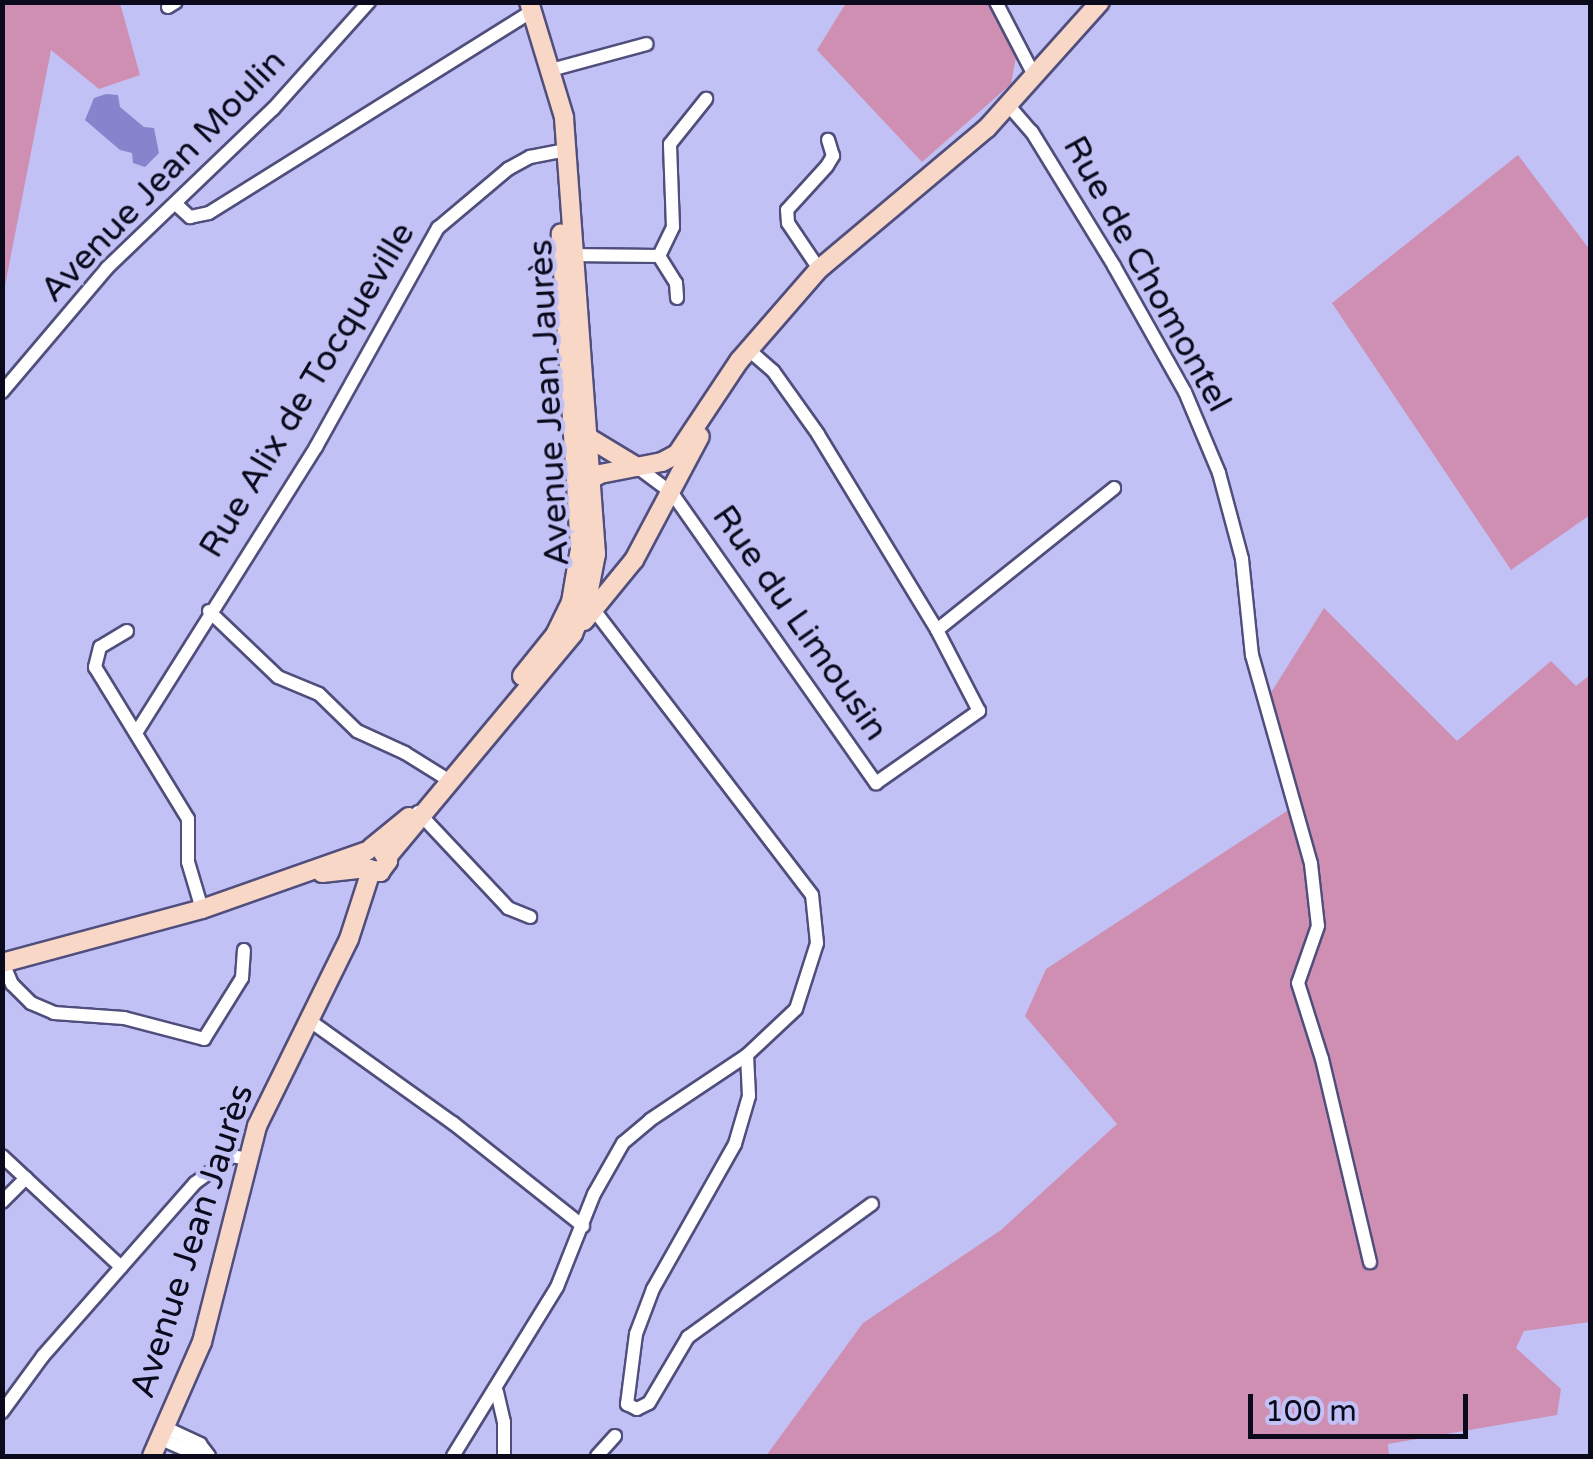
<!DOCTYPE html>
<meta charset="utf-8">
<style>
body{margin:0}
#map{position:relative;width:1593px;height:1459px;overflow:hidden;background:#c2c1f6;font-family:"Varela Round",sans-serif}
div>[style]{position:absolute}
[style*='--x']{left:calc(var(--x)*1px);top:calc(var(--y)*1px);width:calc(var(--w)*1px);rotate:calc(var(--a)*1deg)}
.green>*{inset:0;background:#cf8fb2}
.water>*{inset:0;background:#8783cd}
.roads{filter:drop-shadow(2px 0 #504e7c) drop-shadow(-2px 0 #504e7c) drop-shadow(0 2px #504e7c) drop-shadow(0 -2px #504e7c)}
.minor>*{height:12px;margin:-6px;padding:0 6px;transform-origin:6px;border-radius:6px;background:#fff}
.secondary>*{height:18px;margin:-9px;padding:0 9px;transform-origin:9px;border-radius:9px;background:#f9d7c7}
span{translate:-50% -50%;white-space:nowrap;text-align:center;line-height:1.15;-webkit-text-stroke:9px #c2c1f6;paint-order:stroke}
.street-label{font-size:35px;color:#0b0a1c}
.frame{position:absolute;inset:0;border:5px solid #0b0a1c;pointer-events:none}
.scale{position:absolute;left:1248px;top:1394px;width:220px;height:45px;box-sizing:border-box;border:5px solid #0b0a1c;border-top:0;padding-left:12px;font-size:30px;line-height:35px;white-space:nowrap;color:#0b0a1c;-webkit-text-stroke:8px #c2c1f6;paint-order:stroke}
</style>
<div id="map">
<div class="green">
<i style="clip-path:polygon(3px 2px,120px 3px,140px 75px,99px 89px,51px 50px,3px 296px)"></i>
<i style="clip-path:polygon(989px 2px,1016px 57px,1011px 84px,922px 162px,817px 50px,846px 3px)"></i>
<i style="clip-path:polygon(1518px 155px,1590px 250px,1590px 515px,1511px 570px,1332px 303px)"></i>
<i style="clip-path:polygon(1324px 608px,1457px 741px,1551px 661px,1576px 686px,1590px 675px,1590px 1322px,1524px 1331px,1516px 1348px,1561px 1389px,1557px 1415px,1388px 1444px,1389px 1456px,766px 1456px,863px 1323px,1001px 1230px,1117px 1124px,1025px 1016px,1046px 969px,1293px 807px,1262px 707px)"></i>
</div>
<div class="water">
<i style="clip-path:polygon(106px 94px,118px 95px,120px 107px,144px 127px,154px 128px,159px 153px,145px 167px,133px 163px,132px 153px,120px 150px,85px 120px,94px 98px)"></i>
</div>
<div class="roads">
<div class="minor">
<i style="--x:996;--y:2;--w:85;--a:62.5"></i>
<i style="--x:168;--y:7;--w:9;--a:-32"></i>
<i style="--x:551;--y:70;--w:99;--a:-15.2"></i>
<i style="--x:1009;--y:106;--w:35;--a:49"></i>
<i style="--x:1032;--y:132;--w:157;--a:58.5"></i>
<i style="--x:1114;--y:266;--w:145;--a:60.6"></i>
<i style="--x:1185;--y:392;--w:88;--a:67.2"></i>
<i style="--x:1219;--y:473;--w:89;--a:75"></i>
<i style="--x:1242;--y:559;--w:97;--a:84.1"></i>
<i style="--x:1252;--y:655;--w:217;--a:74.2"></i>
<i style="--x:1311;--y:864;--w:62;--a:83.6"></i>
<i style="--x:1318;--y:926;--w:60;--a:109.3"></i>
<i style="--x:1298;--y:983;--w:80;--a:72.5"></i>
<i style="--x:1322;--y:1059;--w:209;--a:76.7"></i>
<i style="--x:177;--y:205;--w:18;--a:43"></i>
<i style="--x:190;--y:217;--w:19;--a:-12"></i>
<i style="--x:209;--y:213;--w:380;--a:-32"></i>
<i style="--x:570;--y:255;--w:89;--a:0.6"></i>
<i style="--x:659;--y:256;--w:32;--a:-64"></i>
<i style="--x:673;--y:227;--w:83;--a:-92.1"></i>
<i style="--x:670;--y:144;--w:58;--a:-51.3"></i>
<i style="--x:659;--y:256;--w:32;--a:58"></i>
<i style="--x:676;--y:283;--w:15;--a:86"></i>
<i style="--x:819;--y:269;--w:55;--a:-124"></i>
<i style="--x:788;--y:223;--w:13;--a:-94"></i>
<i style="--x:787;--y:210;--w:59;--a:-47.7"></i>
<i style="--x:827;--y:166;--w:12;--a:-59"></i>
<i style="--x:833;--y:156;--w:17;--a:-107"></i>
<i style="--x:2;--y:392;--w:162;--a:-49.7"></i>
<i style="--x:107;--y:268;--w:230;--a:-43.8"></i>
<i style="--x:273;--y:109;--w:144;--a:-48.1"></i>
<i style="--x:637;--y:467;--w:44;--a:36.6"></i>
<i style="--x:672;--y:493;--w:355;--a:54.9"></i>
<i style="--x:876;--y:783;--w:126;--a:-35"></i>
<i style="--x:979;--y:711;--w:91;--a:-117.4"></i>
<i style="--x:937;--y:630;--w:229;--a:-121.3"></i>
<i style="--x:818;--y:434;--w:77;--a:-125.5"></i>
<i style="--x:773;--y:371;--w:33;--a:-139"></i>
<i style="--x:209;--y:611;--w:95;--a:43.7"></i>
<i style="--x:278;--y:677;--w:44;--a:22.5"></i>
<i style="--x:319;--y:694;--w:53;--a:44.2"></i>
<i style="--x:357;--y:731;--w:53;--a:24.6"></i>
<i style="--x:405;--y:753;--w:53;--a:31.9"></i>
<i style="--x:937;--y:630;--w:227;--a:-38.7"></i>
<i style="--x:127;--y:631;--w:31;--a:149"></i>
<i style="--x:100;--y:647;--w:21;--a:104"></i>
<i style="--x:95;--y:667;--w:178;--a:58.5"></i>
<i style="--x:188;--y:819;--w:43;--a:90"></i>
<i style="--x:188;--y:862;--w:49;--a:73.4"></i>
<i style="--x:136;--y:733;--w:338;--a:-57.8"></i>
<i style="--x:316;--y:447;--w:251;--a:-60.9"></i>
<i style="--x:438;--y:228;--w:92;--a:-40.1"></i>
<i style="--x:508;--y:169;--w:25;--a:-29"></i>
<i style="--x:530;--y:157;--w:38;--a:-11"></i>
<i style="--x:418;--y:812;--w:132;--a:46.8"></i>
<i style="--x:508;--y:908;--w:24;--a:22"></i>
<i style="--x:3;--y:963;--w:23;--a:67"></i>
<i style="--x:12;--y:984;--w:27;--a:45"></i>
<i style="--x:31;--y:1003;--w:25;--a:23"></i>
<i style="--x:54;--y:1013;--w:70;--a:4.1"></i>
<i style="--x:124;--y:1018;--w:83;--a:14.7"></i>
<i style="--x:204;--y:1039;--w:72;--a:-58.1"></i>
<i style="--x:242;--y:978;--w:28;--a:-86"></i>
<i style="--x:309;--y:1020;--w:177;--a:35.6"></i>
<i style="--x:453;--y:1123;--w:166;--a:38.4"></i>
<i style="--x:747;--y:1055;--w:41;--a:87.2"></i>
<i style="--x:749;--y:1096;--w:50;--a:106.3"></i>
<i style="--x:735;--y:1144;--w:167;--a:119.5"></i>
<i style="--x:653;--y:1289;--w:48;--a:110.7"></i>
<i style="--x:636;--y:1334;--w:71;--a:97.3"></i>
<i style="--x:627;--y:1404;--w:11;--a:27"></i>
<i style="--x:637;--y:1409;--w:13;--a:-27"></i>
<i style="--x:649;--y:1403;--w:77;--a:-59.4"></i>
<i style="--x:688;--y:1337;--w:227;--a:-35.9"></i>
<i style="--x:2;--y:1156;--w:163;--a:43"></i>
<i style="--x:2;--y:1202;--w:34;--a:-45"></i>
<i style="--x:497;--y:1392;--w:31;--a:77"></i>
<i style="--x:504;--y:1422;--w:34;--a:90"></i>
<i style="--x:2;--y:1412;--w:69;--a:-53.8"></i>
<i style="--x:43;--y:1356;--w:230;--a:-48.7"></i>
<i style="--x:195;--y:1183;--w:46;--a:-36.1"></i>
<i style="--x:232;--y:1156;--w:15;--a:11"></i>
<i style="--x:166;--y:1428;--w:38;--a:25"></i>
<i style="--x:200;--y:1444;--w:15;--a:53"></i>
<i style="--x:161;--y:1439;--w:43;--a:23.6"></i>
<i style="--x:453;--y:1456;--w:198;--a:-58.4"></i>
<i style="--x:557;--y:1287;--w:100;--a:-68.3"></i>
<i style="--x:594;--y:1194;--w:59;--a:-60.4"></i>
<i style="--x:623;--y:1143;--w:35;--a:-40"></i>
<i style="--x:650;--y:1120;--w:117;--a:-33.8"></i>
<i style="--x:747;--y:1055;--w:67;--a:-43.2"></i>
<i style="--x:796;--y:1009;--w:69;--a:-72.3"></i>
<i style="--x:817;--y:943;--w:48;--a:-95.9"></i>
<i style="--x:812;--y:895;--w:365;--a:-127.4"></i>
<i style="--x:597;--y:1456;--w:27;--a:-48"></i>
</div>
<div class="secondary">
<i style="--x:589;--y:438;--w:56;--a:31.1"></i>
<i style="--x:585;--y:483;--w:17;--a:-31"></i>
<i style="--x:600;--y:474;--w:63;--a:-11"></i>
<i style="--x:662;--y:462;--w:17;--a:-28"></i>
<i style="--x:677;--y:454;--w:112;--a:-56.3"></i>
<i style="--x:739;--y:361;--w:122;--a:-49"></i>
<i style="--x:819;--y:269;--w:219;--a:-40"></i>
<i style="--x:987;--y:128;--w:169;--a:-48.1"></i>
<i style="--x:584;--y:621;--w:79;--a:-50.7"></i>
<i style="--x:634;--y:560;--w:140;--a:-62"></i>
<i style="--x:522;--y:676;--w:53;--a:-51.2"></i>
<i style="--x:555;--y:635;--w:37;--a:-64"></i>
<i style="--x:571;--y:602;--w:54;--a:-80.4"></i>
<i style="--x:580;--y:549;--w:316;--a:-93.5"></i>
<i style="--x:371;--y:848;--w:49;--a:-39.2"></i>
<i style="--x:388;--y:856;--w:289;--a:-50.2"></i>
<i style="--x:573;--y:634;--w:37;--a:-68"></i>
<i style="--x:587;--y:600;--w:47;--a:-78.9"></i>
<i style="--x:596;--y:554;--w:438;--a:-94.2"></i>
<i style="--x:564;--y:117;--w:120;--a:-106.9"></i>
<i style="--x:322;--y:873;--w:45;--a:-6.3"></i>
<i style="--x:367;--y:868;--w:14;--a:17"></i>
<i style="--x:380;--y:872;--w:14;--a:-54"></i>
<i style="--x:388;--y:861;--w:15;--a:-122"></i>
<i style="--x:2;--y:963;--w:207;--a:-15.1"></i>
<i style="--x:202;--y:909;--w:175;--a:-19.4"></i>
<i style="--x:152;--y:1456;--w:124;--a:-66.3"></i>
<i style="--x:202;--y:1342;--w:223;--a:-75.7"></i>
<i style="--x:257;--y:1126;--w:208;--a:-63.8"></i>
<i style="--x:349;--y:939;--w:71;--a:-72.1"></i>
</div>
</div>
<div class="street-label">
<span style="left:163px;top:176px;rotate:-46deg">Avenue Jean Moulin</span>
<span style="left:1147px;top:274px;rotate:61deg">Rue de Chomontel</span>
<span style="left:307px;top:390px;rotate:-59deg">Rue Alix de Tocqueville</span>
<span style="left:549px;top:403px;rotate:-93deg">Avenue Jean Jaurès</span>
<span style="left:800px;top:623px;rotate:55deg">Rue du Limousin</span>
<span style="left:192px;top:1241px;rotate:-72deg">Avenue Jean Jaurès</span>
</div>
<div class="frame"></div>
<div class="scale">100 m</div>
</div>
